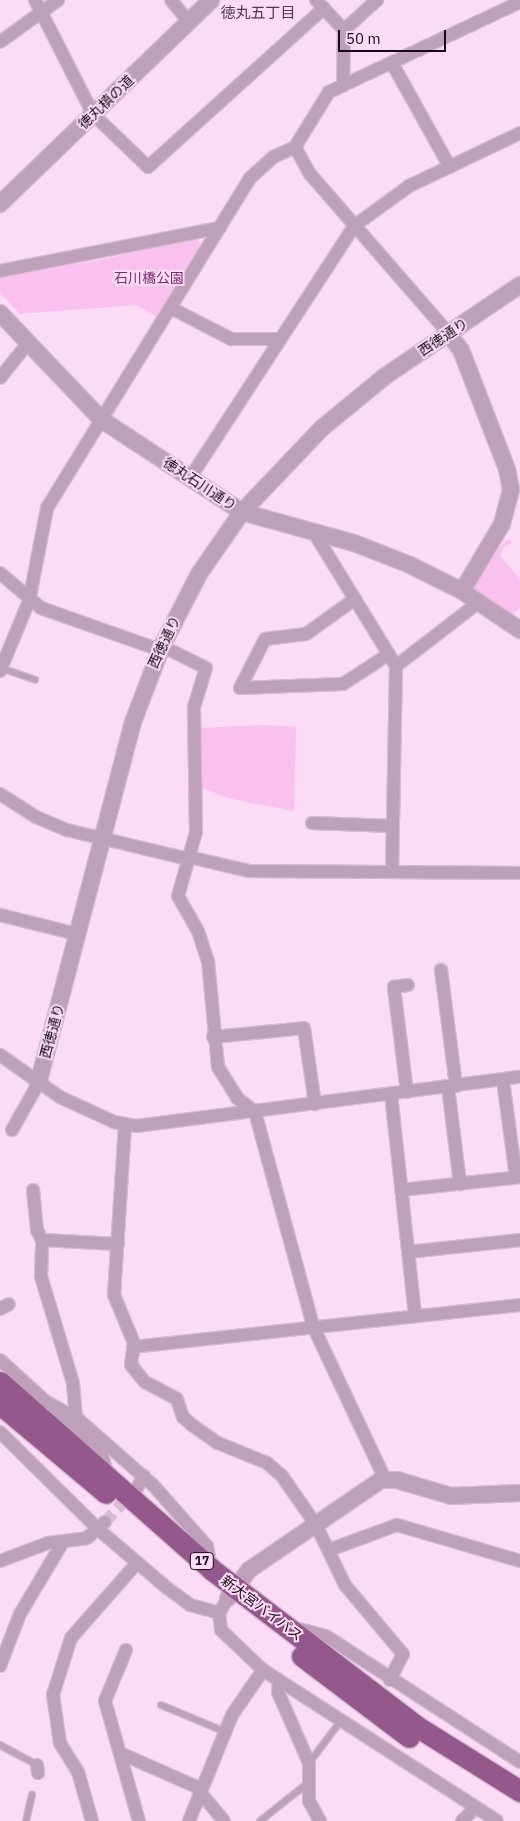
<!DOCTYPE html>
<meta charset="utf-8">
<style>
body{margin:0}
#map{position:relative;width:520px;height:1821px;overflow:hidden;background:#fbdbf5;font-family:"IBM Plex Sans","Noto Sans JP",sans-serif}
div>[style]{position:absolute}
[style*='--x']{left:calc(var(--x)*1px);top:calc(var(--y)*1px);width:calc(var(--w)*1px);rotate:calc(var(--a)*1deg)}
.green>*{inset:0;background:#f9c0f0}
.minor-tunnel>*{height:12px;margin-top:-6px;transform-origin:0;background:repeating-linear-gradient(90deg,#d8bcd3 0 12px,transparent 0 18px)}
.roads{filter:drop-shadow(1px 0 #d6bad1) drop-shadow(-1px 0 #d6bad1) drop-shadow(0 1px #d6bad1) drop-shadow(0 -1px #d6bad1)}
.service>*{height:6px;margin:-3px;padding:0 3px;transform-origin:3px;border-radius:3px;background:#bfa0ba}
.minor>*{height:12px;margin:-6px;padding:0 6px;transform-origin:6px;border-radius:6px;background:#bfa0ba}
.tertiary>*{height:16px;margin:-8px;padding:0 8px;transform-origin:8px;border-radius:8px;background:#bfa0ba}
.trunk>*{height:21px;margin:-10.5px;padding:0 10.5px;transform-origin:10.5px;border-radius:10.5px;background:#94588c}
span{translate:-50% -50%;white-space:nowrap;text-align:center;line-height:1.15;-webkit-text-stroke:4px #fbdbf5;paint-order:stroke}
.shield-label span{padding:1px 4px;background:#fbdbf5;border:1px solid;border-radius:4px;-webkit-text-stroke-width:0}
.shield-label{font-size:12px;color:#150b14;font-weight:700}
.street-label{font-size:14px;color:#150b14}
.park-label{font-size:14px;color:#7a2a73}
.neighbourhood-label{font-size:15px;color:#51384d}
.scale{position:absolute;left:338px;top:30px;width:108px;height:22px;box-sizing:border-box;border:2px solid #150b14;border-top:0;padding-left:6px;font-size:15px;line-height:18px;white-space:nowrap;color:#150b14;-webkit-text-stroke:4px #fbdbf5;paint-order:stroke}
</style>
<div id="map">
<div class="green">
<i style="clip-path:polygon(197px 238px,201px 246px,158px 317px,136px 305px,20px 314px,0 293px,0 276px,95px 261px)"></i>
<i style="clip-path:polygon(509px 539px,512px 543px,504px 547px,500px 556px,520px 579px,520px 608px,511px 615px,472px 589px,502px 544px)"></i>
<i style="clip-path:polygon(263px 725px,296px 727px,294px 811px,227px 798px,200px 787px,198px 728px)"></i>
</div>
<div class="minor-tunnel">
<i style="--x:105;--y:1522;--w:41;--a:-47"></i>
</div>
<div class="roads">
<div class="service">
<i style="--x:1;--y:668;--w:36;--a:19"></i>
<i style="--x:161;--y:1705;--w:70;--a:22.6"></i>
<i style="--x:0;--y:1745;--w:42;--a:28.4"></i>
<i style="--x:309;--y:1763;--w:46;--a:-52.9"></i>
<i style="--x:26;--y:1821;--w:27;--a:-77"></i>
<i style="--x:260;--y:1821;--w:61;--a:-38.4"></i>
</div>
<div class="minor">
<i style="--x:35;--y:0;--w:128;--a:63"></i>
<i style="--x:93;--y:114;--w:76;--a:43.9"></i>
<i style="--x:148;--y:167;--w:237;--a:-42.1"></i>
<i style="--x:171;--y:0;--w:28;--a:51"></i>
<i style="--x:316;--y:0;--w:41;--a:47"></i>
<i style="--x:0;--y:42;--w:72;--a:-35.9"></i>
<i style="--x:392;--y:63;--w:119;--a:60.9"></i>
<i style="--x:343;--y:86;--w:56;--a:-89"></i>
<i style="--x:344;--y:30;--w:45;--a:-42.3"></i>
<i style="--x:295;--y:147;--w:31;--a:61"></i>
<i style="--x:310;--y:174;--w:211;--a:49"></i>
<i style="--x:0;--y:271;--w:224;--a:-11.1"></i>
<i style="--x:171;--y:308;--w:68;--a:27.3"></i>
<i style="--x:231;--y:339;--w:49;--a:0"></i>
<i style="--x:0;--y:378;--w:45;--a:-51.3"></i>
<i style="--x:190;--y:478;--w:301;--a:-56.9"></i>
<i style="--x:354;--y:226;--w:68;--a:-36"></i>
<i style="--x:409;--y:186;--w:123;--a:-25.5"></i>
<i style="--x:313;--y:531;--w:158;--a:58.4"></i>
<i style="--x:396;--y:666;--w:206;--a:91.1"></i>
<i style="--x:0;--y:573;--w:54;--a:40.5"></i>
<i style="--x:41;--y:608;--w:126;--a:19.4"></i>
<i style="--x:355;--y:599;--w:60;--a:144.5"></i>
<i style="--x:306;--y:634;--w:41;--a:173"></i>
<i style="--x:265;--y:639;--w:55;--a:117"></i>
<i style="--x:240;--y:688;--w:103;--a:-2.2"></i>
<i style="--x:343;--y:684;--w:55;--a:-33.1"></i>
<i style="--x:162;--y:646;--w:49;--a:26.6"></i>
<i style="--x:206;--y:668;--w:41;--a:107.1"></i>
<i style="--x:194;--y:707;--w:125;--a:89.1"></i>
<i style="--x:196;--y:832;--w:66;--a:105.7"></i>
<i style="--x:178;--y:896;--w:40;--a:60.3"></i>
<i style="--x:198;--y:931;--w:32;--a:72"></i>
<i style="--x:208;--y:961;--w:106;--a:84.6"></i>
<i style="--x:218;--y:1067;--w:36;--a:58"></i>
<i style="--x:237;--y:1098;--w:23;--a:38"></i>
<i style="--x:255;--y:1112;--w:222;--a:74.8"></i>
<i style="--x:313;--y:1326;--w:169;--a:64.8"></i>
<i style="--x:396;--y:666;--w:105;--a:-37.6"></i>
<i style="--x:0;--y:671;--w:76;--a:-67.5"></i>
<i style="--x:29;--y:601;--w:95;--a:-79"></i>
<i style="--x:47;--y:508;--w:387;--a:-58.4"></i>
<i style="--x:250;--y:178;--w:31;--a:-42"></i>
<i style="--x:273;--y:157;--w:24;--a:-24"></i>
<i style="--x:295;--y:147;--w:65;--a:-58.3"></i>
<i style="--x:329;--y:92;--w:211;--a:-25.2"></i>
<i style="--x:0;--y:794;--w:43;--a:32.6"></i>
<i style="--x:36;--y:817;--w:34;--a:23"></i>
<i style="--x:67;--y:830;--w:124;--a:13.5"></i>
<i style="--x:312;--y:823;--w:81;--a:2.1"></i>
<i style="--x:189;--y:857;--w:62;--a:13.1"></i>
<i style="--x:249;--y:871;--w:271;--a:0.4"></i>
<i style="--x:0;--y:915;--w:79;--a:13.9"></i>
<i style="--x:441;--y:970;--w:117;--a:82.6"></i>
<i style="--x:213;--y:1037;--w:91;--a:-5.6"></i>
<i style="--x:304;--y:1028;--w:77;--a:81.8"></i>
<i style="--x:0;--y:1055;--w:73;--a:35"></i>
<i style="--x:60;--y:1097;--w:60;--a:24.8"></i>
<i style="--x:114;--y:1122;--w:22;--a:10"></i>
<i style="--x:136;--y:1126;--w:387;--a:-7.3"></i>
<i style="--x:503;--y:1080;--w:98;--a:82.4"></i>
<i style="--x:448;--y:1087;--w:98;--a:82.9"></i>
<i style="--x:407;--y:1092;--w:106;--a:-97.1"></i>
<i style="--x:394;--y:987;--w:14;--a:-8"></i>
<i style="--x:391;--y:1094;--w:223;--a:83.8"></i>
<i style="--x:125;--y:1125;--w:170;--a:93.7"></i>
<i style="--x:114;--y:1295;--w:52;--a:67.4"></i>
<i style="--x:134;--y:1343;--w:22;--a:98"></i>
<i style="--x:131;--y:1365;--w:22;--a:51"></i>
<i style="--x:145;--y:1382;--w:36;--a:28"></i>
<i style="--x:177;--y:1399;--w:19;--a:72"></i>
<i style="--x:183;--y:1417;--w:12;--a:42"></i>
<i style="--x:192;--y:1425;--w:32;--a:35"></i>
<i style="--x:218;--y:1443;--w:53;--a:22.2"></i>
<i style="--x:267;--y:1463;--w:20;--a:41"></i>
<i style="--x:282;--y:1476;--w:60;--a:55.2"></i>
<i style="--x:316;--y:1525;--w:67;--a:64.2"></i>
<i style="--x:345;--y:1585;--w:90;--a:50"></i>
<i style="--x:403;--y:1654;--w:29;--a:117"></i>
<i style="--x:12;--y:1130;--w:53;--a:-60.5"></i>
<i style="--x:33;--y:1190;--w:40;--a:84.3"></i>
<i style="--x:37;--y:1230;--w:11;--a:63"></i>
<i style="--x:401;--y:1190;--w:120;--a:-6.2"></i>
<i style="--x:408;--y:1252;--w:113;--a:-6.1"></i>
<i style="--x:0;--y:1309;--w:10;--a:-29"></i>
<i style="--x:133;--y:1347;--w:389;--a:-6.2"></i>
<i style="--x:0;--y:1360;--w:61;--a:42.3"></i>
<i style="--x:45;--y:1401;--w:39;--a:29"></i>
<i style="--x:79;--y:1420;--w:98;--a:41.3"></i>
<i style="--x:153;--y:1485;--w:81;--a:48.5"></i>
<i style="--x:207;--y:1546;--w:23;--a:80"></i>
<i style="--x:54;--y:1410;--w:62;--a:41.1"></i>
<i style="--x:101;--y:1451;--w:24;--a:75"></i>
<i style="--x:76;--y:1418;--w:35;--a:-95"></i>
<i style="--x:73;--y:1383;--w:112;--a:-106.7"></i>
<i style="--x:41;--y:1276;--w:36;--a:-88"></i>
<i style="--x:42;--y:1240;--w:76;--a:3"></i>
<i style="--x:0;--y:1432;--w:138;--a:44.7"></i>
<i style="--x:98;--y:1529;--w:91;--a:40.5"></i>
<i style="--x:167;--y:1588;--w:29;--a:36"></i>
<i style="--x:190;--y:1605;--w:30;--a:15"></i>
<i style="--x:137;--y:1488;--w:14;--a:-60"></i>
<i style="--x:329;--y:1550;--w:72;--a:-20.2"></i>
<i style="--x:397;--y:1525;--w:128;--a:16.3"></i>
<i style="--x:0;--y:1561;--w:51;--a:-20.6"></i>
<i style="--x:48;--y:1543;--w:39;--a:-7"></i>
<i style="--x:87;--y:1538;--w:24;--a:-42"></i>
<i style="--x:228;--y:1598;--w:17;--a:121"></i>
<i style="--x:219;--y:1613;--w:17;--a:83"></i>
<i style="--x:221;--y:1630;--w:58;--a:43.6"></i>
<i style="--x:263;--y:1670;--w:278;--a:32.8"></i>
<i style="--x:292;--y:1627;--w:35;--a:15"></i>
<i style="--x:326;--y:1636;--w:231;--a:33"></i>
<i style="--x:126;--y:1650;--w:55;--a:112.4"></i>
<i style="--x:105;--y:1701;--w:125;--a:74.2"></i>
<i style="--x:0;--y:1666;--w:56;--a:-69"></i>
<i style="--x:20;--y:1614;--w:84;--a:-59.2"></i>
<i style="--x:279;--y:1680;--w:12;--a:95"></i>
<i style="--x:278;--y:1692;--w:77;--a:66.4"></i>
<i style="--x:309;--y:1763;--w:38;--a:90"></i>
<i style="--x:309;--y:1801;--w:23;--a:61"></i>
<i style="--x:122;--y:1754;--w:80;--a:23.7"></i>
<i style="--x:195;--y:1786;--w:45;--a:50.4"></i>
<i style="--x:37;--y:1765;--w:8;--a:83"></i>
<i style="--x:92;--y:1821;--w:51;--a:-105.9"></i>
<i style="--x:78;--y:1772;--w:34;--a:-122"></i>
<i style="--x:60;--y:1743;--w:49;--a:-98.3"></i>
<i style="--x:53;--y:1695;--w:60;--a:-72.5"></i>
<i style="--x:71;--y:1638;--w:100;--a:-48.7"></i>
<i style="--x:189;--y:1821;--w:114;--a:-67.9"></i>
<i style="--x:232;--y:1715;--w:55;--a:-55.4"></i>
<i style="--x:462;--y:1821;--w:18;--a:-45"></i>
</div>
<div class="tertiary">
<i style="--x:0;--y:204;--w:293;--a:-44"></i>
<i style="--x:0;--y:313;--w:148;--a:46.4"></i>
<i style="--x:102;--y:420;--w:168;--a:33.3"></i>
<i style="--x:242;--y:512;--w:116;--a:15.5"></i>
<i style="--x:354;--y:543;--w:60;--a:21.4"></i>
<i style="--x:410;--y:565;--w:58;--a:26.6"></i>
<i style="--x:462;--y:591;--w:70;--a:33.9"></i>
<i style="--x:448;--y:333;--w:21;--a:53"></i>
<i style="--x:461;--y:350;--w:128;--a:68.9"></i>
<i style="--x:507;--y:469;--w:21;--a:79"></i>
<i style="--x:511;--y:490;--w:35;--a:105"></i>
<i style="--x:502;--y:524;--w:78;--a:120.8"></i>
<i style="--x:38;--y:1084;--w:374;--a:-75.3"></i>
<i style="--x:133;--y:722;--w:81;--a:-69.1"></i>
<i style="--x:162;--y:646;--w:81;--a:-62.8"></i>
<i style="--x:199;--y:574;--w:75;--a:-55.3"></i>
<i style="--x:242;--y:512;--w:116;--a:-46.4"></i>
<i style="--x:322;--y:428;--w:80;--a:-39.4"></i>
<i style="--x:384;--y:377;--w:164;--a:-34.1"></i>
<i style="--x:228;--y:1598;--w:35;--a:-53"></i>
<i style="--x:249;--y:1570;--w:160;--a:-34.3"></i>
<i style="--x:381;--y:1480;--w:16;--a:0"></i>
<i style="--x:397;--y:1480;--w:56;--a:16.5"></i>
<i style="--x:451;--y:1496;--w:69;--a:-2.5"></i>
</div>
<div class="trunk">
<i style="--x:0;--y:1382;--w:282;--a:41.5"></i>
<i style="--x:211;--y:1569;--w:258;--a:37.4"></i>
<i style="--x:416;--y:1726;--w:123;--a:32"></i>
<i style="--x:0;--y:1404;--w:138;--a:40"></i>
<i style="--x:302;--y:1656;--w:134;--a:37.1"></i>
</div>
</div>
<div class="shield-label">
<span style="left:202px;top:1561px">17</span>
</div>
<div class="street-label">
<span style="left:106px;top:102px;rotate:-44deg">徳丸槙の道</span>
<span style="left:443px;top:337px;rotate:-34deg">西徳通り</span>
<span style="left:200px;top:484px;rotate:33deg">徳丸石川通り</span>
<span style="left:164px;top:642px;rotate:-65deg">西徳通り</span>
<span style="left:52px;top:1031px;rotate:-75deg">西徳通り</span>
<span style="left:262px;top:1608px;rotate:37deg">新大宮バイパス</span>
</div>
<div class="park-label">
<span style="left:149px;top:278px">石川橋公園</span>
</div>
<div class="neighbourhood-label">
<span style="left:258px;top:13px">徳丸五丁目</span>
</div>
<div class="scale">50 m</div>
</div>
